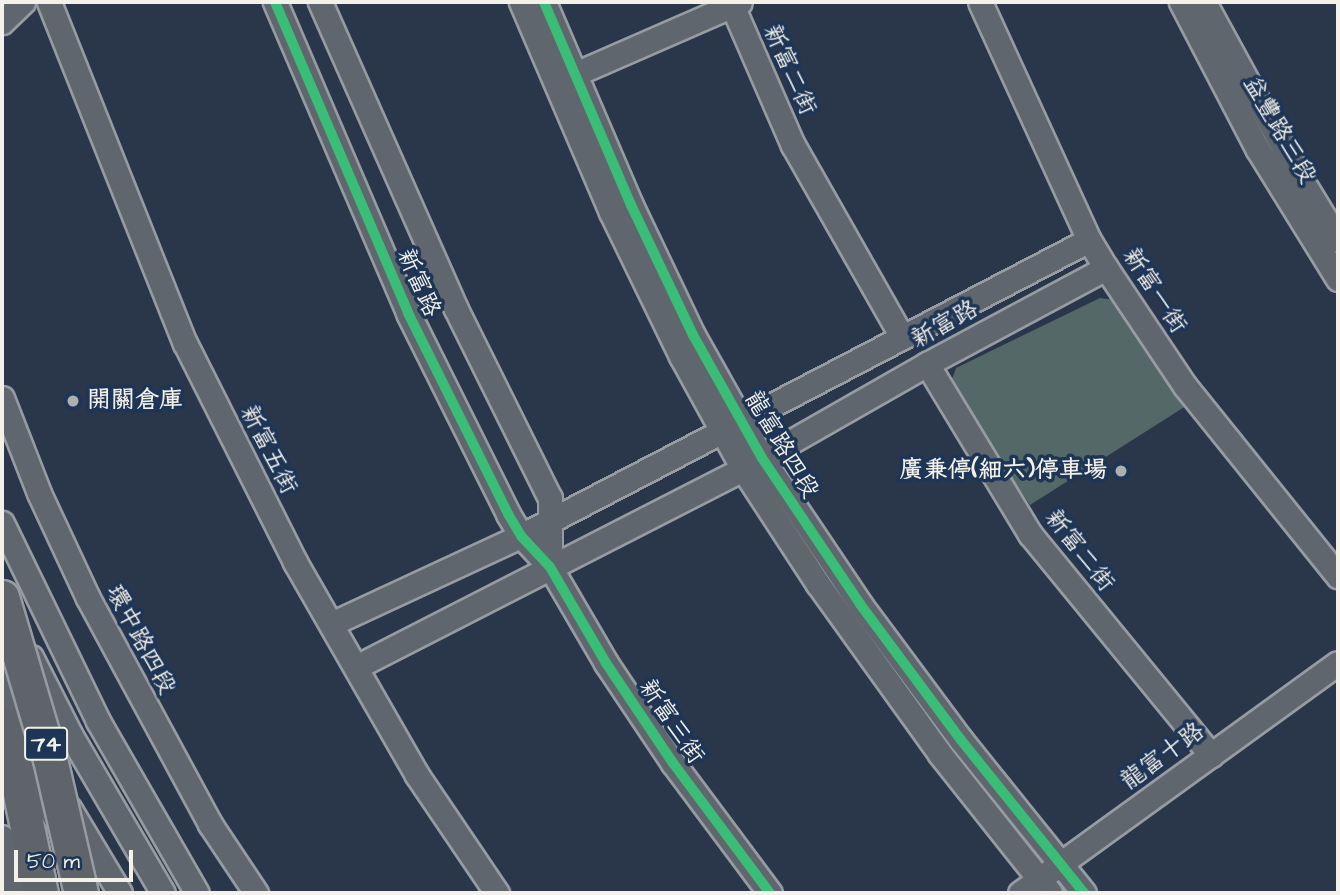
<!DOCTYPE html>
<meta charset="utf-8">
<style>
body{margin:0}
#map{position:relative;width:1340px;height:895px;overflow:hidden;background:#2a374a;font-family:"Architects Daughter","LXGW WenKai TC",sans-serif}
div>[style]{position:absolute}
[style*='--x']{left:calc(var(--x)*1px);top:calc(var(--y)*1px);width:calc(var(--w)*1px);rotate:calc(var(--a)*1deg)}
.green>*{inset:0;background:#546867}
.roads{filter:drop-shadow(2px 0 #979ca3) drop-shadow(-2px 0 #979ca3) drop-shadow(0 2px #979ca3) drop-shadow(0 -2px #979ca3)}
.minor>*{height:23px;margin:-11.5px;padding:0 11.5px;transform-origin:11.5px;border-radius:11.5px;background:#60666e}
.highway>*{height:33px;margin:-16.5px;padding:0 16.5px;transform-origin:16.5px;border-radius:16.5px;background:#5e646a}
.bridges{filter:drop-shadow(2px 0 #979ca3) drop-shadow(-2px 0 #979ca3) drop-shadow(0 2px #979ca3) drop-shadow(0 -2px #979ca3)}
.highway-bridge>*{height:33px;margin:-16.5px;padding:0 16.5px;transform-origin:16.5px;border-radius:16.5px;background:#5e646a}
.cycleway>*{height:10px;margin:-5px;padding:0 5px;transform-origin:5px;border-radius:5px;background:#3abd76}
.dots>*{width:19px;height:19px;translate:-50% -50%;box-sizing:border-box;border:4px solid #1d3557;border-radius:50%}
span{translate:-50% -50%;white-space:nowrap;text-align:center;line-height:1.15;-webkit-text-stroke:7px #1d3557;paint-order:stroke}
.shield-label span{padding:2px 5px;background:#1d3557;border:2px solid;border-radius:5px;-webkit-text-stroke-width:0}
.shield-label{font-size:23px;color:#f4f1e8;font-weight:700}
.street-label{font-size:24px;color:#f4f1e8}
.poi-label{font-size:24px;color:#f4f1e8;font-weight:700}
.left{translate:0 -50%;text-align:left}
.right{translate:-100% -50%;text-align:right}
.frame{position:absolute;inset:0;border:4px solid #f4f1e8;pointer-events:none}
.scale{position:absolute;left:14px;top:850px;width:119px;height:32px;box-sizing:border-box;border:4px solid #f4f1e8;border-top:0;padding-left:9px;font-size:21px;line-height:24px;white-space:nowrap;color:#f4f1e8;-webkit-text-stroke:5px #1d3557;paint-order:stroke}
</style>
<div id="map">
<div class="green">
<i style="clip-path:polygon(1100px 298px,1115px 300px,1186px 406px,1030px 505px,950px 385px,956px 368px)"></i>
</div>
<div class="roads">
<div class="minor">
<i style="--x:49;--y:2;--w:367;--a:68.3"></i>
<i style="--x:185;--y:343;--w:245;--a:63.3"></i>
<i style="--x:295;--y:562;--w:245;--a:60.2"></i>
<i style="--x:417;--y:775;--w:143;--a:55.9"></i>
<i style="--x:275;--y:2;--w:338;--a:66.8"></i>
<i style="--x:408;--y:313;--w:225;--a:63.5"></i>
<i style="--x:508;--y:514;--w:26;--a:59"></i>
<i style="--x:521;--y:536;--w:42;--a:46.9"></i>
<i style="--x:550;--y:567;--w:111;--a:59.7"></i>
<i style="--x:606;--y:663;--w:120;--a:56.2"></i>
<i style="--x:673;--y:763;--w:162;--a:53.3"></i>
<i style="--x:320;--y:2;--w:334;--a:66.1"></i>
<i style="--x:455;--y:307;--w:213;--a:63.6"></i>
<i style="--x:550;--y:498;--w:69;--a:90"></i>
<i style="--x:521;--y:2;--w:228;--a:66.8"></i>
<i style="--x:611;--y:212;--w:160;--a:64.1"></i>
<i style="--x:681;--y:356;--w:129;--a:61.2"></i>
<i style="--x:743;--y:469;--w:137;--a:56.9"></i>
<i style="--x:818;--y:584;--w:209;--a:54.3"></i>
<i style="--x:940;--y:754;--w:177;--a:51.6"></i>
<i style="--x:544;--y:2;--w:221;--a:66.8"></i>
<i style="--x:631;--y:205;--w:144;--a:64.5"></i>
<i style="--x:693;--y:335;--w:141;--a:60.7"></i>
<i style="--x:762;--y:458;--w:176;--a:56.1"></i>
<i style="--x:860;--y:604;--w:169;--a:53.4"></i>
<i style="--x:961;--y:740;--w:196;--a:51.2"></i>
<i style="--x:980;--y:2;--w:262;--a:65.4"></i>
<i style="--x:1089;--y:240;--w:33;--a:59"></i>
<i style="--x:1106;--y:268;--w:142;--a:56.2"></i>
<i style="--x:1185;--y:386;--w:244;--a:51.2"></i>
<i style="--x:1181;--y:2;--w:165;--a:62.5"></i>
<i style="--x:1257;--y:148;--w:154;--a:58.3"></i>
<i style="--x:1204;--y:2;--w:198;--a:61.4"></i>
<i style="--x:1299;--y:176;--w:75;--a:58.6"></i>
<i style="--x:732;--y:5;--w:153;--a:66.5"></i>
<i style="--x:793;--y:145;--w:221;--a:60.4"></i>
<i style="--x:2;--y:22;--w:29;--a:-44"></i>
<i style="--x:575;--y:74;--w:180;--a:-23.6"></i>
<i style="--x:927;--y:364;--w:199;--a:58.8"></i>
<i style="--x:1030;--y:534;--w:286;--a:50.7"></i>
<i style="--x:2;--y:398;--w:102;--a:68.7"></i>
<i style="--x:39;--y:493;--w:116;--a:65"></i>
<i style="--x:88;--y:598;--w:257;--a:61.6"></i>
<i style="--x:210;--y:824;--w:83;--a:56.3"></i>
<i style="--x:2;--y:523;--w:220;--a:64.1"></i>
<i style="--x:98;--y:721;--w:198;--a:60.1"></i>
<i style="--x:331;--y:624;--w:209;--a:-24.9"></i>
<i style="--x:521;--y:536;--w:640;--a:-27.53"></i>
<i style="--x:31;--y:657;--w:86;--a:63.1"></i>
<i style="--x:70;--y:734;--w:184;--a:59.7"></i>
<i style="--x:356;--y:667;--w:435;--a:-27.1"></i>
<i style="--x:743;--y:469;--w:212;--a:-29.7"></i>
<i style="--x:927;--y:364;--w:203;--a:-28.2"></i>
<i style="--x:2;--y:678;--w:70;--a:64.5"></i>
<i style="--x:20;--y:755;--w:74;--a:61"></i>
<i style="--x:69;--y:808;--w:99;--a:59"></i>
<i style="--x:2;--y:837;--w:58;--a:76"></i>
<i style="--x:1020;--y:893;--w:392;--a:-35.9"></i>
</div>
<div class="highway">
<i style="--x:2;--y:725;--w:47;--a:73.9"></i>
<i style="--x:15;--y:770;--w:126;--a:78.1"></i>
</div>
</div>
<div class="bridges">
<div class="highway-bridge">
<i style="--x:2;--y:597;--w:169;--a:73.5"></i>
<i style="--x:50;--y:759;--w:138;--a:77"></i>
</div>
</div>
<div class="cycleway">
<i style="--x:275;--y:2;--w:338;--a:66.8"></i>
<i style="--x:408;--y:313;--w:225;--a:63.5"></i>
<i style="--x:508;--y:514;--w:26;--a:59"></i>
<i style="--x:521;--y:536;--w:42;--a:46.9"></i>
<i style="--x:550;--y:567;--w:111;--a:59.7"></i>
<i style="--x:606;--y:663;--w:120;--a:56.2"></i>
<i style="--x:673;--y:763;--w:162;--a:53.3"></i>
<i style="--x:544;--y:2;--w:221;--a:66.8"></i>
<i style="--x:631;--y:205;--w:144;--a:64.5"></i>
<i style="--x:693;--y:335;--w:141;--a:60.7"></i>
<i style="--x:762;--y:458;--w:176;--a:56.1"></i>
<i style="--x:860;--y:604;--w:169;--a:53.4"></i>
<i style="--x:961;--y:740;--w:196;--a:51.2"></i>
</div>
<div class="dots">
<i style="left:73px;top:401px;background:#adb0b1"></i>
<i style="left:1121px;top:471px;background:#adb0b1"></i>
</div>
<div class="shield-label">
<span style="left:46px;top:744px">74</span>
</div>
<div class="street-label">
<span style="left:789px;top:70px;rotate:66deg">新富二街</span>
<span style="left:1279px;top:130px;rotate:60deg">益豐路三段</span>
<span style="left:418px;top:283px;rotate:66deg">新富路</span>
<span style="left:1154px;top:291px;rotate:57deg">新富一街</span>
<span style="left:945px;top:325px;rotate:-29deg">新富路</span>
<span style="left:781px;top:445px;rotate:59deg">龍富路四段</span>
<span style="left:268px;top:450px;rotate:63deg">新富五街</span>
<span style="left:1079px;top:551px;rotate:52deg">新富二街</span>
<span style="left:140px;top:640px;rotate:62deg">環中路四段</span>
<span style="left:671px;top:722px;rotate:56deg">新富三街</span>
<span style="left:1163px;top:757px;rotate:-36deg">龍富十路</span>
</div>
<div class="poi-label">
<span class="left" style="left:87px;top:401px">開關倉庫</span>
<span class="right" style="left:1107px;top:471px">廣兼停(細六)停車場</span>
</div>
<div class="frame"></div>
<div class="scale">50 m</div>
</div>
